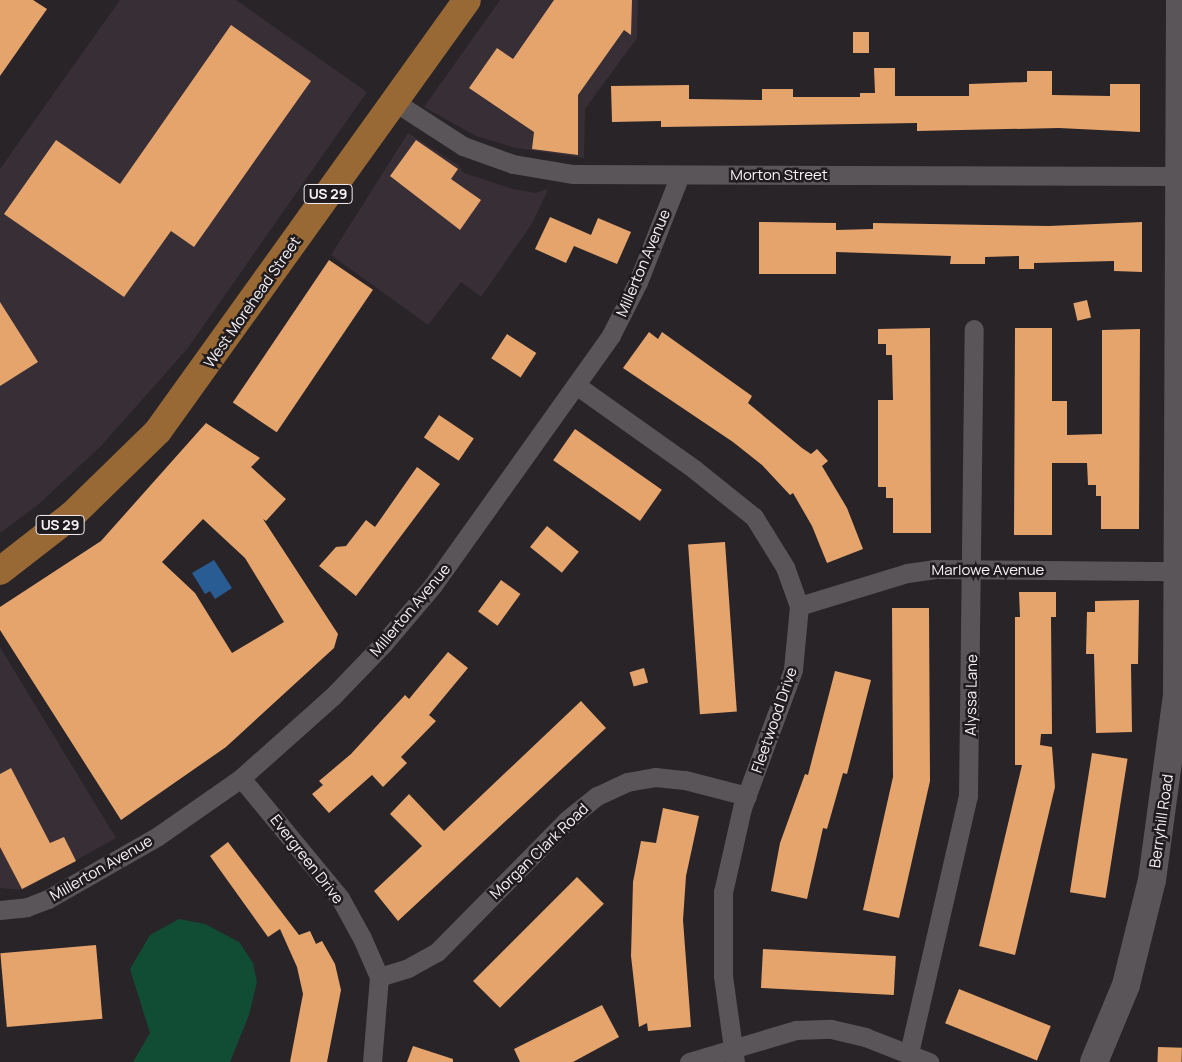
<!DOCTYPE html>
<style>
body{margin:0}
#map{position:relative;width:1182px;height:1062px;overflow:hidden;background:#292428;font-family:Manrope,sans-serif}
div>[style]{position:absolute}
[style*='--x']{left:calc(var(--x)*1px);top:calc(var(--y)*1px);width:calc(var(--w)*1px);rotate:calc(var(--a)*1deg)}
.built>*{inset:0;background:#372e36}
.green>*{inset:0;background:#114d34}
.water>*{inset:0;background:#2a5c94}
.building>*{inset:0;background:#e6a46d;transform-origin:0 0}
.street>*{height:19px;margin:-9.5px;padding:0 9.5px;transform-origin:9.5px;border-radius:9.5px;background:#5a5559}
.secondary>*{height:28px;margin:-14px;padding:0 14px;transform-origin:14px;border-radius:14px;background:#5a5559}
.primary>*{height:28px;margin:-14px;padding:0 14px;transform-origin:14px;border-radius:14px;background:#986835}
span{translate:-50% -50%;white-space:nowrap;text-align:center;line-height:1.15;-webkit-text-stroke:5px #1f1b1e;paint-order:stroke}
.shield-label span{padding:1px 4px;background:#1f1b1e;border:1px solid;border-radius:4px;-webkit-text-stroke-width:0}
.shield-label{font-size:14px;color:#f6f3f6;font-weight:700}
.street-label{font-size:15px;color:#f6f3f6}
</style>
<div id="map">
<div class="built">
<i style="clip-path:polygon(120px 0,236px 0,367px 92px,188px 348px,101px 446px,39px 504px,0 533px,0 169px)"></i>
<i style="clip-path:polygon(500px 0,638px 0,637px 38px,585px 109px,584px 158px,516px 148px,476px 136px,424px 107px)"></i>
<i style="clip-path:polygon(408px 133px,458px 165px,464px 173px,513px 189px,536px 193px,548px 189px,533px 222px,481px 297px,461px 282px,428px 325px,331px 255px)"></i>
<i style="clip-path:polygon(0 647px,116px 838px,23px 890px,0 888px)"></i>
</div>
<div class="green">
<i style="clip-path:polygon(179px 919px,205px 924px,239px 942px,253px 963px,257px 982px,249px 1015px,230px 1062px,133px 1062px,150px 1033px,130px 969px,150px 935px)"></i>
</div>
<div class="water">
<i style="clip-path:polygon(214px 560px,232px 588px,215px 599px,210px 591px,205px 594px,192px 573px)"></i>
</div>
<div class="building">
<i style="clip-path:polygon(0 0,33px 0,47px 9px,0 76px)"></i>
<i style="clip-path:polygon(554px 0,632px 0,631px 35px,624px 30px,578px 95px,578px 155px,532px 149px,534px 132px,469px 88px,497px 48px,513px 59px)"></i>
<i style="clip-path:polygon(231px 25px,311px 81px,194px 247px,171px 231px,124px 297px,4px 214px,56px 140px,120px 184px)"></i>
<i style="left:853px;top:32px;width:16px;height:21px"></i>
<i style="clip-path:polygon(874px 68px,895px 68px,895px 96px,969px 96px,969px 84px,1027px 82px,1027px 71px,1052px 71px,1052px 95px,1110px 96px,1110px 84px,1140px 84px,1140px 132px,1059px 128px,917px 131px,917px 123px,661px 127px,661px 121px,612px 122px,611px 86px,689px 85px,689px 99px,762px 100px,762px 89px,793px 89px,793px 97px,860px 97px,860px 93px,875px 93px)"></i>
<i style="clip-path:polygon(416px 140px,458px 169px,451px 179px,481px 200px,460px 230px,390px 176px)"></i>
<i style="clip-path:polygon(550px 217px,591px 235px,598px 218px,631px 232px,617px 264px,574px 246px,566px 263px,535px 249px)"></i>
<i style="clip-path:polygon(759px 222px,836px 223px,836px 230px,873px 229px,873px 223px,1049px 226px,1142px 222px,1142px 272px,1114px 271px,1114px 261px,1034px 263px,1034px 269px,1019px 269px,1019px 256px,985px 257px,985px 264px,950px 264px,951px 256px,836px 252px,836px 274px,759px 274px)"></i>
<i style="left:329px;top:260px;width:53px;height:172px;rotate:34deg"></i>
<i style="left:1087px;top:300px;width:18px;height:14px;rotate:77deg"></i>
<i style="clip-path:polygon(0 302px,38px 362px,0 386px)"></i>
<i style="clip-path:polygon(930px 328px,931px 533px,893px 533px,893px 498px,886px 498px,886px 487px,878px 487px,878px 400px,893px 400px,892px 355px,886px 355px,886px 344px,878px 344px,878px 329px)"></i>
<i style="clip-path:polygon(1015px 328px,1052px 328px,1052px 401px,1067px 401px,1067px 435px,1102px 434px,1102px 330px,1140px 329px,1139px 529px,1101px 529px,1101px 496px,1096px 496px,1096px 485px,1088px 485px,1087px 463px,1052px 463px,1052px 535px,1014px 535px)"></i>
<i style="clip-path:polygon(649px 332px,658px 339px,662px 332px,752px 396px,748px 403px,802px 448px,811px 454px,817px 449px,828px 461px,822px 466px,847px 508px,863px 549px,827px 563px,812px 526px,793px 493px,790px 495px,762px 465px,733px 442px,623px 368px)"></i>
<i style="left:507px;top:334px;width:35px;height:29px;rotate:33deg"></i>
<i style="left:439px;top:415px;width:42px;height:27px;rotate:34deg"></i>
<i style="clip-path:polygon(evenodd,206px 423px,260px 458px,251px 467px,286px 499px,266px 521px,263px 519px,338px 634px,334px 648px,226px 747px,121px 820px,0 630px,0 607px,101px 541px,206px 423px,203px 519px,245px 558px,284px 622px,232px 653px,195px 593px,162px 562px,203px 519px)"></i>
<i style="left:575px;top:429px;width:106px;height:38px;rotate:35deg"></i>
<i style="clip-path:polygon(417px 467px,440px 484px,356px 596px,319px 566px,336px 547px,346px 546px,366px 520px,375px 527px)"></i>
<i style="left:547px;top:526px;width:41px;height:27px;rotate:39deg"></i>
<i style="left:725px;top:542px;width:170px;height:37px;rotate:86deg"></i>
<i style="left:501px;top:580px;width:24px;height:39px;rotate:36deg"></i>
<i style="clip-path:polygon(1019px 592px,1056px 592px,1056px 617px,1051px 617px,1052px 734px,1041px 734px,1040px 745px,1052px 747px,1055px 787px,1015px 955px,979px 946px,1022px 765px,1015px 765px,1015px 617px,1020px 617px)"></i>
<i style="clip-path:polygon(1139px 600px,1138px 664px,1131px 664px,1132px 732px,1096px 733px,1094px 654px,1086px 654px,1087px 612px,1095px 612px,1095px 601px)"></i>
<i style="clip-path:polygon(892px 608px,929px 608px,930px 781px,899px 918px,863px 910px,893px 777px)"></i>
<i style="clip-path:polygon(448px 652px,468px 668px,429px 715px,436px 721px,401px 757px,407px 763px,383px 787px,372px 775px,329px 813px,312px 794px,323px 785px,319px 781px,351px 754px,405px 695px,409px 699px)"></i>
<i style="left:644px;top:668px;width:15px;height:15px;rotate:74deg"></i>
<i style="clip-path:polygon(835px 671px,871px 680px,847px 774px,843px 773px,827px 829px,823px 828px,807px 899px,771px 891px,780px 843px,805px 774px,808px 775px)"></i>
<i style="clip-path:polygon(581px 701px,606px 728px,398px 921px,374px 891px,422px 846px,390px 814px,409px 794px,444px 831px)"></i>
<i style="left:1092px;top:753px;width:36px;height:141px;rotate:9deg"></i>
<i style="clip-path:polygon(11px 768px,50px 843px,64px 837px,76px 861px,22px 889px,0 847px,0 774px)"></i>
<i style="clip-path:polygon(663px 808px,699px 816px,686px 876px,683px 920px,691px 1027px,648px 1031px,647px 1023px,639px 1027px,631px 956px,633px 882px,641px 841px,656px 843px)"></i>
<i style="clip-path:polygon(228px 842px,299px 935px,310px 931px,316px 944px,322px 941px,335px 964px,341px 990px,327px 1062px,290px 1062px,303px 994px,297px 967px,280px 929px,268px 937px,210px 856px)"></i>
<i style="left:577px;top:877px;width:38px;height:147px;rotate:45deg"></i>
<i style="left:96px;top:945px;width:74px;height:96px;rotate:85deg"></i>
<i style="left:763px;top:949px;width:133px;height:39px;rotate:3deg"></i>
<i style="left:959px;top:989px;width:99px;height:37px;rotate:22deg"></i>
<i style="clip-path:polygon(602px 1005px,619px 1037px,573px 1062px,520px 1062px,514px 1049px)"></i>
<i style="clip-path:polygon(413px 1046px,453px 1059px,453px 1062px,407px 1062px)"></i>
<i style="left:1158px;top:1047px;width:24px;height:15px;rotate:2deg"></i>
</div>
<div class="street">
<i style="--x:395;--y:102;--w:81;--a:32.9"></i>
<i style="--x:463;--y:146;--w:53;--a:19.8"></i>
<i style="--x:513;--y:164;--w:61;--a:9.5"></i>
<i style="--x:573;--y:174;--w:608;--a:0.19"></i>
<i style="--x:576;--y:385;--w:145;--a:35.4"></i>
<i style="--x:694;--y:469;--w:77;--a:38.7"></i>
<i style="--x:754;--y:517;--w:59;--a:58.2"></i>
<i style="--x:785;--y:567;--w:41;--a:70.3"></i>
<i style="--x:799;--y:606;--w:64;--a:95.4"></i>
<i style="--x:793;--y:670;--w:147;--a:110.3"></i>
<i style="--x:742;--y:808;--w:86;--a:102.7"></i>
<i style="--x:723;--y:892;--w:84;--a:90"></i>
<i style="--x:723;--y:976;--w:87;--a:82.1"></i>
<i style="--x:799;--y:606;--w:113;--a:-17"></i>
<i style="--x:907;--y:573;--w:27;--a:-8"></i>
<i style="--x:934;--y:569;--w:248;--a:0.5"></i>
<i style="--x:241;--y:778;--w:156;--a:50.5"></i>
<i style="--x:340;--y:898;--w:46;--a:61.2"></i>
<i style="--x:362;--y:938;--w:43;--a:66.4"></i>
<i style="--x:379;--y:977;--w:85;--a:94.7"></i>
<i style="--x:0;--y:910;--w:27;--a:-6"></i>
<i style="--x:27;--y:907;--w:22;--a:-21"></i>
<i style="--x:48;--y:899;--w:127;--a:-29.8"></i>
<i style="--x:158;--y:836;--w:101;--a:-34.9"></i>
<i style="--x:241;--y:778;--w:123;--a:-41.7"></i>
<i style="--x:333;--y:696;--w:72;--a:-46.1"></i>
<i style="--x:383;--y:644;--w:77;--a:-49.7"></i>
<i style="--x:433;--y:585;--w:307;--a:-54.5"></i>
<i style="--x:611;--y:335;--w:59;--a:-63"></i>
<i style="--x:638;--y:282;--w:115;--a:-68.6"></i>
<i style="--x:379;--y:977;--w:30;--a:-17"></i>
<i style="--x:408;--y:968;--w:33;--a:-29"></i>
<i style="--x:437;--y:952;--w:185;--a:-45.4"></i>
<i style="--x:567;--y:820;--w:38;--a:-39"></i>
<i style="--x:597;--y:796;--w:33;--a:-25"></i>
<i style="--x:627;--y:782;--w:28;--a:-10"></i>
<i style="--x:655;--y:777;--w:30;--a:6"></i>
<i style="--x:685;--y:780;--w:64;--a:14.5"></i>
<i style="--x:909;--y:1053;--w:264;--a:-77.1"></i>
<i style="--x:968;--y:796;--w:467;--a:-89.3"></i>
<i style="--x:689;--y:1062;--w:112;--a:-16.7"></i>
<i style="--x:796;--y:1030;--w:35;--a:-2"></i>
<i style="--x:831;--y:1029;--w:35;--a:13"></i>
<i style="--x:865;--y:1037;--w:69;--a:21.3"></i>
</div>
<div class="secondary">
<i style="--x:1094;--y:1062;--w:83;--a:-67.4"></i>
<i style="--x:1126;--y:985;--w:108;--a:-76.1"></i>
<i style="--x:1152;--y:880;--w:187;--a:-82.3"></i>
<i style="--x:1177;--y:695;--w:695;--a:-89.75"></i>
</div>
<div class="primary">
<i style="--x:0;--y:571;--w:91;--a:-37.9"></i>
<i style="--x:72;--y:515;--w:120;--a:-44.3"></i>
<i style="--x:158;--y:431;--w:530;--a:-54.36"></i>
</div>
<div class="shield-label">
<span style="left:328px;top:194px">US 29</span>
<span style="left:60px;top:525px">US 29</span>
</div>
<div class="street-label">
<span style="left:779px;top:175px">Morton Street</span>
<span style="left:643px;top:263px;rotate:-67deg">Millerton Avenue</span>
<span style="left:252px;top:302px;rotate:-55deg">West Morehead Street</span>
<span style="left:988px;top:570px">Marlowe Avenue</span>
<span style="left:410px;top:610px;rotate:-50deg">Millerton Avenue</span>
<span style="left:971px;top:695px;rotate:-89deg">Alyssa Lane</span>
<span style="left:774px;top:720px;rotate:-71deg">Fleetwood Drive</span>
<span style="left:1161px;top:821px;rotate:-82deg">Berryhill Road</span>
<span style="left:539px;top:851px;rotate:-44deg">Morgan Clark Road</span>
<span style="left:307px;top:859px;rotate:52deg">Evergreen Drive</span>
<span style="left:101px;top:868px;rotate:-30deg">Millerton Avenue</span>
</div>
</div>
